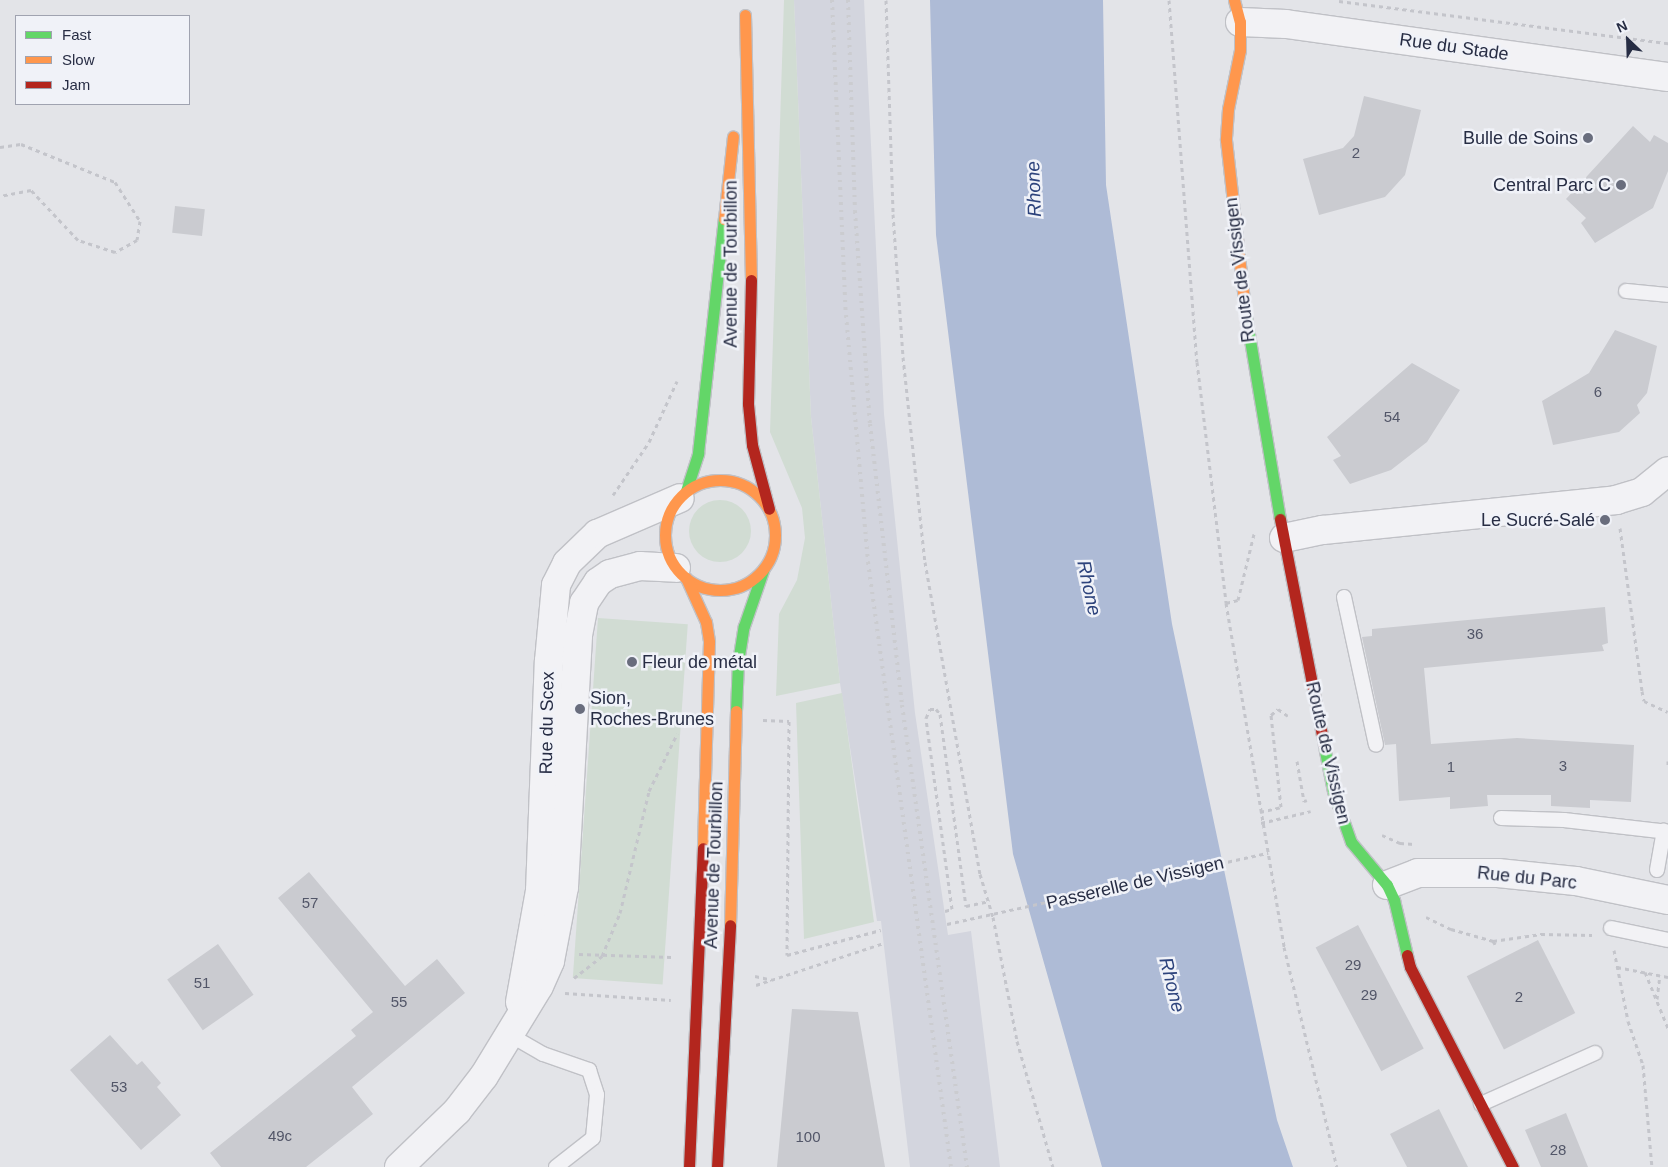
<!DOCTYPE html>
<meta charset="utf-8">
<style>
body{margin:0}
#map{position:relative;width:1668px;height:1167px;overflow:hidden;background:#e3e4e8;font-family:Arial,sans-serif}
div>[style]{position:absolute}
[style*='--x']{left:calc(var(--x)*1px);top:calc(var(--y)*1px);width:calc(var(--w)*1px);rotate:calc(var(--a)*1deg)}
.built>*{inset:0;background:#d3d5de}
.green>*{inset:0;background:#d1dcd3;transform-origin:0 0}
.round{border-radius:50%}
.water>*{inset:0;background:#aebbd6}
.building>*{inset:0;background:#cacbd0;transform-origin:0 0}
.path>*{height:3px;margin-top:-1.5px;transform-origin:0;background:repeating-linear-gradient(90deg,#c4c5cb 0 4px,transparent 0 8px)}
.roads{filter:drop-shadow(1px 0 #c0c1c6) drop-shadow(-1px 0 #c0c1c6) drop-shadow(0 1px #c0c1c6) drop-shadow(0 -1px #c0c1c6)}
.lane>*{height:14px;margin:-7px;padding:0 7px;transform-origin:7px;border-radius:7px;background:#f2f2f5}
.street>*{height:28px;margin:-14px;padding:0 14px;transform-origin:14px;border-radius:14px;background:#f2f2f5}
.fast>*{height:11px;margin:-5.5px;padding:0 5.5px;transform-origin:5.5px;border-radius:5.5px;background:#63d668}
.slow>*{height:11px;margin:-5.5px;padding:0 5.5px;transform-origin:5.5px;border-radius:5.5px;background:#ff974d}
.slow>.ring{margin:-5.5px;padding:0;box-sizing:content-box;background:none;border:11px solid #ff974d;border-radius:50%}
.jam>*{height:11px;margin:-5.5px;padding:0 5.5px;transform-origin:5.5px;border-radius:5.5px;background:#b3261e}
.rail>*{height:4px;margin-top:-2px;transform-origin:0;background:repeating-linear-gradient(90deg,#cbccd0 0 2.5px,transparent 0 7.5px)}
.dots>*{width:14px;height:14px;translate:-50% -50%;box-sizing:border-box;border:2px solid #f0f2f8;border-radius:50%}
span{translate:-50% -50%;white-space:nowrap;text-align:center;line-height:1.15;-webkit-text-stroke:5px #f0f2f8;paint-order:stroke}
.number-label{font-size:15px;color:#525668}
.number-label span{-webkit-text-stroke-width:0}
.street-label{font-size:18px;color:#272d44}
.poi-label{font-size:18px;color:#272d44}
.right{translate:-100% -50%;text-align:right}
.left{translate:0 -50%;text-align:left}
.water-label{font-size:19px;color:#2d437c;font-style:italic}
.legend{position:absolute;left:15px;top:15px;width:175px;height:90px;box-sizing:border-box;background:#f0f2f8;border:1px solid #a0a3b0;margin:0;padding:6px 9px;list-style:none;font-size:15px;color:#272d44}
.legend li{display:flex;align-items:center;gap:10px;height:25px}
.legend b{width:25px;border:1px solid #a0a3b0}
.north{position:absolute;left:1603px;top:15px;width:50px;height:50px;-webkit-text-stroke:4px #f0f2f8;paint-order:stroke;rotate:336deg;font-size:14px;font-weight:700;line-height:20px;text-align:center;color:#272d44}
.north::after{content:'';display:block;margin:auto;width:18px;height:22px;background:#272d44;clip-path:polygon(50% 0,100% 100%,50% 72%,0 100%)}
</style>
<div id="map">
<div class="built">
<i style="clip-path:polygon(794px 0,864px 0,884px 414px,915px 713px,948px 935px,971px 931px,1000px 1167px,910px 1167px,881px 921px,877px 921px,840px 683px,811px 417px)"></i>
</div>
<div class="green">
<i style="clip-path:polygon(784px 0,794px 0,811px 417px,840px 683px,776px 696px,779px 614px,797px 580px,805px 538px,802px 508px,770px 432px)"></i>
<i class="round" style="left:689px;top:500px;width:62px;height:62px"></i>
<i style="left:598px;top:618px;width:90px;height:361px;rotate:4deg"></i>
<i style="clip-path:polygon(842px 693px,874px 922px,804px 939px,796px 703px)"></i>
</div>
<div class="water">
<i style="clip-path:polygon(930px 0,1103px 0,1106px 185px,1172px 624px,1277px 1120px,1293px 1167px,1102px 1167px,1013px 854px,936px 235px)"></i>
</div>
<div class="building">
<i style="clip-path:polygon(1364px 96px,1421px 110px,1405px 175px,1385px 197px,1319px 215px,1303px 159px,1343px 148px,1354px 136px)"></i>
<i style="clip-path:polygon(1633px 126px,1650px 142px,1654px 135px,1668px 143px,1668px 171px,1653px 208px,1595px 243px,1581px 223px,1586px 218px,1566px 199px)"></i>
<i style="left:175px;top:206px;width:30px;height:27px;rotate:6deg"></i>
<i style="clip-path:polygon(1615px 330px,1657px 346px,1647px 393px,1637px 405px,1640px 413px,1619px 432px,1553px 445px,1542px 401px,1589px 373px)"></i>
<i style="clip-path:polygon(1412px 363px,1460px 390px,1427px 442px,1391px 470px,1350px 484px,1333px 460px,1341px 456px,1327px 437px)"></i>
<i style="clip-path:polygon(1605px 607px,1608px 643px,1602px 645px,1604px 651px,1424px 668px,1431px 744px,1517px 738px,1634px 745px,1631px 802px,1590px 800px,1590px 808px,1551px 806px,1551px 795px,1487px 795px,1488px 806px,1450px 809px,1450px 797px,1399px 801px,1396px 744px,1385px 745px,1362px 637px,1372px 636px,1372px 629px)"></i>
<i style="clip-path:polygon(309px 872px,405px 986px,437px 959px,465px 993px,352px 1087px,373px 1114px,306px 1167px,221px 1167px,210px 1153px,356px 1036px,351px 1030px,373px 1012px,278px 898px)"></i>
<i style="left:1358px;top:925px;width:140px;height:48px;rotate:62deg"></i>
<i style="left:1538px;top:940px;width:82px;height:80px;rotate:63deg"></i>
<i style="left:218px;top:944px;width:62px;height:62px;rotate:55deg"></i>
<i style="clip-path:polygon(792px 1009px,858px 1012px,885px 1167px,777px 1167px)"></i>
<i style="clip-path:polygon(110px 1035px,137px 1065px,142px 1061px,161px 1083px,157px 1087px,181px 1115px,141px 1150px,70px 1070px)"></i>
<i style="clip-path:polygon(1439px 1109px,1468px 1167px,1407px 1167px,1390px 1134px)"></i>
<i style="clip-path:polygon(1566px 1113px,1588px 1167px,1541px 1167px,1525px 1130px)"></i>
</div>
<div class="path">
<i style="--x:886;--y:0;--w:214;--a:88.1"></i>
<i style="--x:893;--y:214;--w:143;--a:86"></i>
<i style="--x:903;--y:357;--w:206;--a:83.9"></i>
<i style="--x:925;--y:562;--w:317;--a:80"></i>
<i style="--x:980;--y:874;--w:45;--a:73.2"></i>
<i style="--x:993;--y:917;--w:126;--a:79"></i>
<i style="--x:1017;--y:1041;--w:131;--a:74.1"></i>
<i style="--x:1169;--y:0;--w:363;--a:85.6"></i>
<i style="--x:1197;--y:362;--w:243;--a:83.1"></i>
<i style="--x:1226;--y:603;--w:349;--a:80.4"></i>
<i style="--x:1284;--y:947;--w:226;--a:76.5"></i>
<i style="--x:1339;--y:1;--w:332;--a:7.3"></i>
<i style="--x:0;--y:147;--w:21;--a:-8"></i>
<i style="--x:21;--y:144;--w:101;--a:22"></i>
<i style="--x:115;--y:182;--w:46;--a:57.3"></i>
<i style="--x:140;--y:221;--w:19;--a:99"></i>
<i style="--x:137;--y:240;--w:25;--a:151"></i>
<i style="--x:115;--y:252;--w:39;--a:-162"></i>
<i style="--x:78;--y:240;--w:69;--a:-133.2"></i>
<i style="--x:31;--y:190;--w:32;--a:169"></i>
<i style="--x:613;--y:495;--w:64;--a:-55.8"></i>
<i style="--x:649;--y:442;--w:67;--a:-65.3"></i>
<i style="--x:1620;--y:528;--w:164;--a:82.3"></i>
<i style="--x:1642;--y:691;--w:10;--a:79"></i>
<i style="--x:1644;--y:701;--w:26;--a:25"></i>
<i style="--x:1226;--y:603;--w:12;--a:-14"></i>
<i style="--x:1238;--y:600;--w:68;--a:-76.4"></i>
<i style="--x:763;--y:720;--w:26;--a:2"></i>
<i style="--x:789;--y:721;--w:234;--a:90.5"></i>
<i style="--x:787;--y:955;--w:97;--a:-14.9"></i>
<i style="--x:599;--y:721;--w:81;--a:-1.4"></i>
<i style="--x:1297;--y:761;--w:41;--a:80.1"></i>
<i style="--x:1304;--y:801;--w:3;--a:-18"></i>
<i style="--x:1668;--y:761;--w:7;--a:90"></i>
<i style="--x:1260;--y:812;--w:22;--a:-13"></i>
<i style="--x:1281;--y:807;--w:93;--a:-96.2"></i>
<i style="--x:1271;--y:715;--w:9;--a:-41"></i>
<i style="--x:1278;--y:709;--w:12;--a:35"></i>
<i style="--x:1261;--y:823;--w:51;--a:-13.5"></i>
<i style="--x:1382;--y:835;--w:20;--a:24"></i>
<i style="--x:1400;--y:843;--w:14;--a:4"></i>
<i style="--x:945;--y:911;--w:7;--a:-16"></i>
<i style="--x:952;--y:909;--w:193;--a:-97.8"></i>
<i style="--x:926;--y:718;--w:10;--a:-66"></i>
<i style="--x:930;--y:709;--w:6;--a:0"></i>
<i style="--x:936;--y:709;--w:6;--a:51"></i>
<i style="--x:940;--y:714;--w:194;--a:82.3"></i>
<i style="--x:966;--y:906;--w:24;--a:-12"></i>
<i style="--x:1426;--y:917;--w:28;--a:26"></i>
<i style="--x:1451;--y:929;--w:44;--a:15.9"></i>
<i style="--x:1493;--y:941;--w:4;--a:56"></i>
<i style="--x:947;--y:924;--w:329;--a:-12.5"></i>
<i style="--x:1493;--y:941;--w:49;--a:-8.3"></i>
<i style="--x:1541;--y:934;--w:51;--a:1.1"></i>
<i style="--x:1614;--y:950;--w:72;--a:78.8"></i>
<i style="--x:1628;--y:1021;--w:46;--a:71.2"></i>
<i style="--x:1643;--y:1065;--w:102;--a:85"></i>
<i style="--x:579;--y:954;--w:93;--a:1.8"></i>
<i style="--x:1617;--y:967;--w:52;--a:11.1"></i>
<i style="--x:1645;--y:972;--w:61;--a:67.7"></i>
<i style="--x:755;--y:976;--w:17;--a:13"></i>
<i style="--x:574;--y:978;--w:36;--a:-38"></i>
<i style="--x:602;--y:956;--w:47;--a:-67.3"></i>
<i style="--x:620;--y:913;--w:125;--a:-76.6"></i>
<i style="--x:649;--y:791;--w:64;--a:-63.8"></i>
<i style="--x:756;--y:985;--w:135;--a:-18.2"></i>
<i style="--x:565;--y:993;--w:106;--a:3.8"></i>
<i style="--x:1657;--y:999;--w:24;--a:-83"></i>
</div>
<div class="roads">
<div class="lane">
<i style="--x:1626;--y:291;--w:42;--a:5.4"></i>
<i style="--x:1344;--y:597;--w:151;--a:77.8"></i>
<i style="--x:1501;--y:818;--w:63;--a:1.8"></i>
<i style="--x:1564;--y:820;--w:105;--a:6.6"></i>
<i style="--x:1657;--y:870;--w:40;--a:-80"></i>
<i style="--x:1611;--y:928;--w:58;--a:11.9"></i>
<i style="--x:510;--y:1035;--w:38;--a:30"></i>
<i style="--x:543;--y:1054;--w:49;--a:19.2"></i>
<i style="--x:589;--y:1070;--w:26;--a:72"></i>
<i style="--x:597;--y:1095;--w:43;--a:95.3"></i>
<i style="--x:593;--y:1138;--w:47;--a:141.9"></i>
<i style="--x:1481;--y:1104;--w:125;--a:-24.1"></i>
</div>
<div class="street">
<i style="--x:1240;--y:22;--w:46;--a:2.5"></i>
<i style="--x:1286;--y:24;--w:386;--a:7.9"></i>
<i style="--x:1284;--y:538;--w:40;--a:-12"></i>
<i style="--x:1323;--y:530;--w:295;--a:-5.8"></i>
<i style="--x:1616;--y:500;--w:27;--a:-17"></i>
<i style="--x:1642;--y:492;--w:33;--a:-39"></i>
<i style="--x:1387;--y:885;--w:33;--a:-21"></i>
<i style="--x:1418;--y:873;--w:80;--a:0"></i>
<i style="--x:1498;--y:873;--w:78;--a:5.9"></i>
<i style="--x:1576;--y:881;--w:94;--a:11.7"></i>
<i style="--x:520;--y:1002;--w:113;--a:-79.8"></i>
<i style="--x:540;--y:891;--w:230;--a:-87.8"></i>
<i style="--x:549;--y:661;--w:76;--a:-84.7"></i>
<i style="--x:556;--y:585;--w:25;--a:-63"></i>
<i style="--x:567;--y:563;--w:42;--a:-44"></i>
<i style="--x:597;--y:534;--w:90;--a:-23.4"></i>
<i style="--x:399;--y:1167;--w:81;--a:-44"></i>
<i style="--x:457;--y:1111;--w:44;--a:-52.4"></i>
<i style="--x:484;--y:1076;--w:105;--a:-58.6"></i>
<i style="--x:539;--y:986;--w:27;--a:-66"></i>
<i style="--x:550;--y:961;--w:75;--a:-79.3"></i>
<i style="--x:564;--y:887;--w:252;--a:-86.8"></i>
<i style="--x:578;--y:635;--w:33;--a:-79"></i>
<i style="--x:584;--y:603;--w:25;--a:-56"></i>
<i style="--x:598;--y:582;--w:14;--a:-34"></i>
<i style="--x:610;--y:574;--w:31;--a:-15"></i>
<i style="--x:640;--y:566;--w:36;--a:3"></i>
</div>
<div class="fast">
<i style="--x:1245;--y:310;--w:212;--a:80.5"></i>
<i style="--x:686;--y:491;--w:40;--a:-72"></i>
<i style="--x:698;--y:453;--w:235;--a:-83.7"></i>
<i style="--x:736;--y:711;--w:49;--a:-87.7"></i>
<i style="--x:738;--y:662;--w:36;--a:-81"></i>
<i style="--x:744;--y:626;--w:61;--a:-71"></i>
<i style="--x:1324;--y:746;--w:46;--a:78.7"></i>
<i style="--x:1333;--y:791;--w:54;--a:70.6"></i>
<i style="--x:1351;--y:842;--w:56;--a:50.1"></i>
<i style="--x:1387;--y:885;--w:17;--a:65"></i>
<i style="--x:1394;--y:900;--w:57;--a:76.7"></i>
</div>
<div class="slow">
<i style="--x:1234;--y:0;--w:23;--a:75"></i>
<i style="--x:1240;--y:22;--w:28;--a:90"></i>
<i style="--x:1240;--y:50;--w:60;--a:101.5"></i>
<i style="--x:1228;--y:109;--w:31;--a:94"></i>
<i style="--x:1226;--y:140;--w:171;--a:83.6"></i>
<i style="--x:745;--y:15;--w:265;--a:88.7"></i>
<i style="--x:724;--y:219;--w:83;--a:-83.8"></i>
<i class="ring" style="left:665px;top:480px;width:99px;height:99px"></i>
<i style="--x:686;--y:578;--w:48;--a:65.6"></i>
<i style="--x:706;--y:622;--w:20;--a:81"></i>
<i style="--x:709;--y:642;--w:206;--a:91.7"></i>
<i style="--x:730;--y:925;--w:214;--a:-88.4"></i>
</div>
<div class="jam">
<i style="--x:751;--y:280;--w:124;--a:91.4"></i>
<i style="--x:748;--y:404;--w:41;--a:84.4"></i>
<i style="--x:752;--y:445;--w:66;--a:75.1"></i>
<i style="--x:1280;--y:519;--w:231;--a:79"></i>
<i style="--x:1407;--y:955;--w:12;--a:76"></i>
<i style="--x:1410;--y:967;--w:225;--a:62.8"></i>
<i style="--x:689;--y:1167;--w:319;--a:-87.5"></i>
<i style="--x:717;--y:1167;--w:242;--a:-86.9"></i>
</div>
</div>
<div class="rail">
<i style="--x:832;--y:0;--w:315;--a:87.5"></i>
<i style="--x:846;--y:315;--w:248;--a:84.9"></i>
<i style="--x:868;--y:562;--w:611;--a:82.19"></i>
<i style="--x:848;--y:0;--w:211;--a:88.1"></i>
<i style="--x:855;--y:211;--w:214;--a:86"></i>
<i style="--x:870;--y:424;--w:283;--a:83.5"></i>
<i style="--x:902;--y:705;--w:467;--a:82"></i>
</div>
<div class="dots">
<i style="left:1588px;top:138px;background:#696d7d"></i>
<i style="left:1621px;top:185px;background:#696d7d"></i>
<i style="left:1605px;top:520px;background:#696d7d"></i>
<i style="left:632px;top:662px;background:#696d7d"></i>
<i style="left:580px;top:709px;background:#696d7d"></i>
</div>
<div class="number-label">
<span style="left:1356px;top:153px">2</span>
<span style="left:1598px;top:392px">6</span>
<span style="left:1392px;top:417px">54</span>
<span style="left:1475px;top:634px">36</span>
<span style="left:1563px;top:766px">3</span>
<span style="left:1451px;top:767px">1</span>
<span style="left:310px;top:903px">57</span>
<span style="left:1353px;top:965px">29</span>
<span style="left:202px;top:983px">51</span>
<span style="left:1369px;top:995px">29</span>
<span style="left:1519px;top:997px">2</span>
<span style="left:399px;top:1002px">55</span>
<span style="left:119px;top:1087px">53</span>
<span style="left:280px;top:1136px">49c</span>
<span style="left:808px;top:1137px">100</span>
<span style="left:1558px;top:1150px">28</span>
</div>
<div class="street-label">
<span style="left:1454px;top:47px;rotate:8deg">Rue du Stade</span>
<span style="left:731px;top:264px;rotate:-90deg">Avenue de Tourbillon</span>
<span style="left:1240px;top:270px;rotate:-97deg">Route de Vissigen</span>
<span style="left:547px;top:723px;rotate:-89deg">Rue du Scex</span>
<span style="left:1328px;top:753px;rotate:77deg">Route de Vissigen</span>
<span style="left:714px;top:865px;rotate:-88deg">Avenue de Tourbillon</span>
<span style="left:1527px;top:878px;rotate:6deg">Rue du Parc</span>
<span style="left:1135px;top:883px;rotate:-13deg">Passerelle de Vissigen</span>
</div>
<div class="poi-label">
<span class="right" style="left:1578px;top:138px">Bulle de Soins</span>
<span class="right" style="left:1611px;top:185px">Central Parc C</span>
<span class="right" style="left:1595px;top:520px">Le Sucré-Salé</span>
<span class="left" style="left:642px;top:662px">Fleur de métal</span>
<span class="left" style="left:590px;top:709px">Sion,<br>Roches-Brunes</span>
</div>
<div class="water-label">
<span style="left:1034px;top:189px;rotate:-92deg">Rhone</span>
<span style="left:1089px;top:588px;rotate:78deg">Rhone</span>
<span style="left:1172px;top:985px;rotate:76deg">Rhone</span>
</div>
<ul class="legend">
<li><b style="height:6px;background:#63d668"></b>Fast</li>
<li><b style="height:6px;background:#ff974d"></b>Slow</li>
<li><b style="height:6px;background:#b3261e"></b>Jam</li>
</ul>
<div class="north">N</div>
</div>
